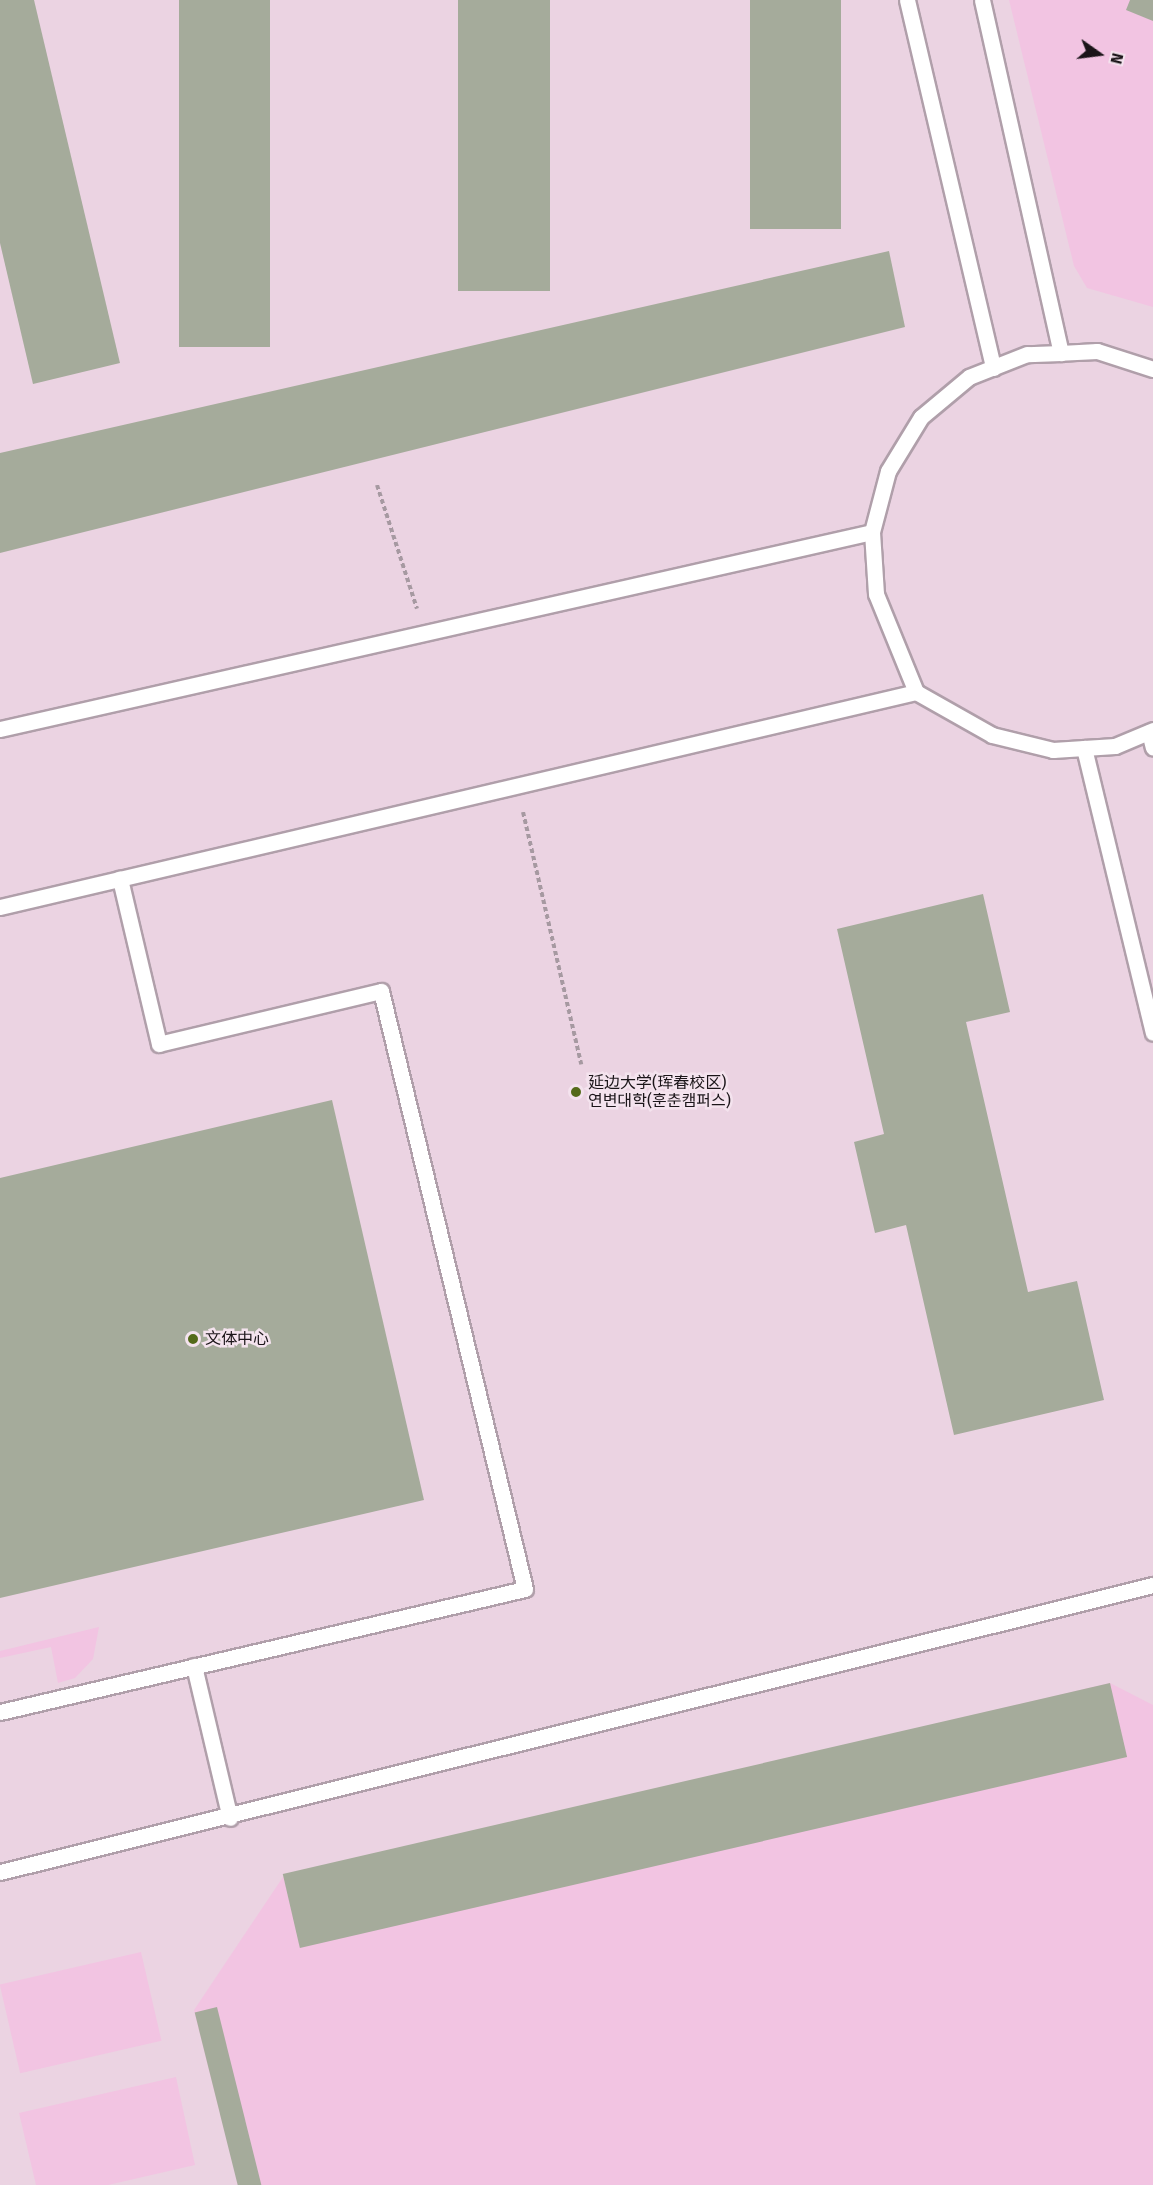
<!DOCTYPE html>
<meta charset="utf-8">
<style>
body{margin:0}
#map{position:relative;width:1153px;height:2185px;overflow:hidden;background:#f4e3ee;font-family:"Fira Sans","Noto Sans SC","Noto Sans KR",sans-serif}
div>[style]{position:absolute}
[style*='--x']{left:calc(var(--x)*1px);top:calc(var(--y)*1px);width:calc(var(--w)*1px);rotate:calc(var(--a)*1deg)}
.built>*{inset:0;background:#ebd3e2;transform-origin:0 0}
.green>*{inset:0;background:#f2c4e2;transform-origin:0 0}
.building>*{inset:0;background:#a5ab9b;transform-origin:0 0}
.path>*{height:4px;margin-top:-2px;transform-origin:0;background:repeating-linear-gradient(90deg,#a699a1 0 4.5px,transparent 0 7.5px)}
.roads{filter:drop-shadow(2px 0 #b09faa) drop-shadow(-2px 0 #b09faa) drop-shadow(0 2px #b09faa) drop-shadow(0 -2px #b09faa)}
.lane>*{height:15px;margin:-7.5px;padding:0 7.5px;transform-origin:7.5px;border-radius:7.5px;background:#fff}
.dots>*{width:16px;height:16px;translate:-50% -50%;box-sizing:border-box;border:3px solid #f4e3ee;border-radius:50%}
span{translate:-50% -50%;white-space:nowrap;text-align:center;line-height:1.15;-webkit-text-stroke:5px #f4e3ee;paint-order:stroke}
.poi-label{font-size:16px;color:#1b1519}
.left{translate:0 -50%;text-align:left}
.north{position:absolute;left:1069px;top:24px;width:60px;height:60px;-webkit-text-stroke:4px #f4e3ee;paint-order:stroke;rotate:104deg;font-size:16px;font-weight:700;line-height:24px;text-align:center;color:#1b1519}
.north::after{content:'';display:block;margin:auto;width:21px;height:27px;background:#1b1519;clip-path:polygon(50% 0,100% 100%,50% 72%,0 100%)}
</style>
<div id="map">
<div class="built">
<i style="left:0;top:0;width:1153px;height:2185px"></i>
</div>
<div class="green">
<i style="clip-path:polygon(1009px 0,1153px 0,1153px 307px,1087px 288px,1074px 266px)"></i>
<i style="clip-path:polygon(99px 1627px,93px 1659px,75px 1678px,58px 1683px,51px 1647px,0 1658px,0 1651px)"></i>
<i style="clip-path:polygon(1110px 1683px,1153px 1705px,1153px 2185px,238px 2185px,194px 2010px,283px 1877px)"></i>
<i style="left:141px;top:1952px;width:91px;height:145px;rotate:77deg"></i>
<i style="clip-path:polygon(176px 2077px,195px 2165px,108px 2185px,36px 2185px,19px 2113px)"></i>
</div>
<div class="building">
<i style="clip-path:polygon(0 0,34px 0,120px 363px,33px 384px,0 243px)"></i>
<i style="left:179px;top:0;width:91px;height:347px"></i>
<i style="left:458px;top:0;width:92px;height:291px"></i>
<i style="left:750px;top:0;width:91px;height:229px"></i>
<i style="clip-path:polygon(1130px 0,1153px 0,1153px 21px,1126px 10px)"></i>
<i style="clip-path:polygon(889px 251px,905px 327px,0 553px,0 453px)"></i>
<i style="clip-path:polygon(983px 894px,1010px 1012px,966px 1022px,1028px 1292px,1077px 1281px,1104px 1400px,954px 1435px,906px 1225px,875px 1233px,854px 1142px,884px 1134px,837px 929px)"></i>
<i style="clip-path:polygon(332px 1100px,424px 1500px,0 1598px,0 1178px)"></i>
<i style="left:1110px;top:1683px;width:76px;height:849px;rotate:77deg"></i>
<i style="left:217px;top:2007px;width:184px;height:23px;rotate:76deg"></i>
</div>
<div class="path">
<i style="--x:377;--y:485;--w:130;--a:72.1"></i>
<i style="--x:523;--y:812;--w:259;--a:77"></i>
</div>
<div class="roads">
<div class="lane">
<i style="--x:907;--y:0;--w:378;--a:76.8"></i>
<i style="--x:982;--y:0;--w:362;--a:77.4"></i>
<i style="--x:1153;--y:369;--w:59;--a:-162.2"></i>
<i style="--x:1097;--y:351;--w:36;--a:177"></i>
<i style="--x:1061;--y:353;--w:34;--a:178"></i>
<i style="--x:1027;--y:354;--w:62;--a:158.4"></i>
<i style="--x:969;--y:377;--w:62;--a:140.2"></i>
<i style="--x:921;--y:417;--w:63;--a:121.4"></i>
<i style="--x:888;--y:471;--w:63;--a:104.7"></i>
<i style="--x:872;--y:532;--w:62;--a:86.3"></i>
<i style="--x:876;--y:594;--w:106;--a:67.8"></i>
<i style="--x:916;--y:692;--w:87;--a:29.5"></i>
<i style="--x:992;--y:735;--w:63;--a:13.8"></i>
<i style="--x:1053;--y:750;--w:62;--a:-3.7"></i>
<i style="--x:1115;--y:746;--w:41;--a:-22.8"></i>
<i style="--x:0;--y:729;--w:894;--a:-12.73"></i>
<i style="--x:1149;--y:732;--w:16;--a:76"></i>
<i style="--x:1084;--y:748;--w:293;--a:76.4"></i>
<i style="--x:0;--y:907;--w:941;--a:-13.21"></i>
<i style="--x:194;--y:1666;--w:156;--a:76.7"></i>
<i style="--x:0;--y:1712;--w:539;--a:-13.19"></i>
<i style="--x:525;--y:1589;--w:615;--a:-103.54"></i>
<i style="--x:381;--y:991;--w:228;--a:166.6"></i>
<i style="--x:159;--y:1044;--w:170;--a:-103.3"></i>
<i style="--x:0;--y:1872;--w:1188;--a:-13.98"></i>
</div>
</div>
<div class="dots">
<i style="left:576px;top:1092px;background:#546a1a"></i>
<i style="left:193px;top:1339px;background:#546a1a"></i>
</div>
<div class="poi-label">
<span class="left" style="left:588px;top:1092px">延边大学(珲春校区)<br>연변대학(훈춘캠퍼스)</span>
<span class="left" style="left:205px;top:1339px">文体中心</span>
</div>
<div class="north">N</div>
</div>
